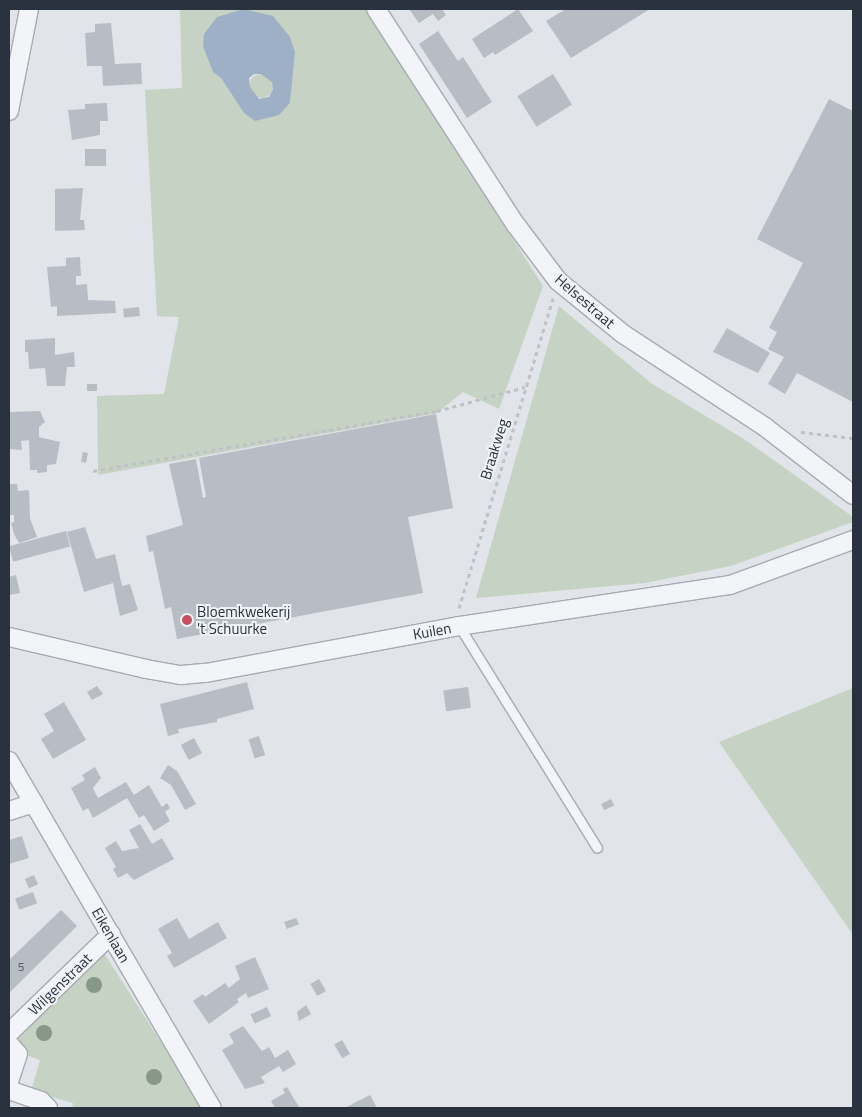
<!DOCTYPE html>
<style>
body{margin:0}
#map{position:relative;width:862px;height:1117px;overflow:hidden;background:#e1e4e9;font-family:"Titillium Web",sans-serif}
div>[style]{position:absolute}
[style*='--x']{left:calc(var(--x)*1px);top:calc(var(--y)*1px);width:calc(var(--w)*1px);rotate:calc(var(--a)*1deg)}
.green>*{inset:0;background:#c6d2c3}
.round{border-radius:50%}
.water>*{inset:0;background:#9eb0c6}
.building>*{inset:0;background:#b8bdc5;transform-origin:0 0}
.path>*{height:3px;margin-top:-1.5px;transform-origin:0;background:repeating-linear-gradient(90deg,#bfc1c7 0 4px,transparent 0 8px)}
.roads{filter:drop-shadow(1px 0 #a6abb3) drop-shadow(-1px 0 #a6abb3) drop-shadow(0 1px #a6abb3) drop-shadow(0 -1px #a6abb3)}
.lane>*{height:9px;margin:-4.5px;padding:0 4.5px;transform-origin:4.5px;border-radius:4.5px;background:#f3f4f7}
.street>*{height:18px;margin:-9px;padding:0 9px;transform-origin:9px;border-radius:9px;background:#f3f4f7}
.trees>*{width:16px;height:16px;margin:-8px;border-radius:50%;background:#879888}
.dots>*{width:14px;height:14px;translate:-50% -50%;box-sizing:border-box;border:2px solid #f0f3f6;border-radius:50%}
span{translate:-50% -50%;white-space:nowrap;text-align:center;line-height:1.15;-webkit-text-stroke:4px #f0f3f6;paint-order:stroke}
.number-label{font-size:12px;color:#4e5460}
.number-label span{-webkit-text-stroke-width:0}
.street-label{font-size:15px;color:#2a313f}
.poi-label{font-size:15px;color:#2a313f}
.left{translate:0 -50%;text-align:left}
.frame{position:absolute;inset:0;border:10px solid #2a313f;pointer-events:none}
</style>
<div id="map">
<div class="green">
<i style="clip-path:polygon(evenodd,180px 9px,367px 9px,543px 286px,499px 409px,463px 392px,437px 413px,98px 475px,97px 396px,164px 394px,179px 317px,157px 316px,145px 90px,182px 88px,180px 9px,295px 52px,290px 103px,279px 115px,244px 113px,221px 78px,295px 52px)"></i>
<i class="round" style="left:249px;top:74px;width:24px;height:24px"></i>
<i style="clip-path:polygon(559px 306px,651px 383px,747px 441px,853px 517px,853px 522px,731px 566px,645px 583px,476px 598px)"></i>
<i style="clip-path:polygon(853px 688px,853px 935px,719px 742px)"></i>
<i style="clip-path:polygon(104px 953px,203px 1108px,72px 1108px,73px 1103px,31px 1091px,40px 1060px,9px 1049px,9px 1046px)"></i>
</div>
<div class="water">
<i style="clip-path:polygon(evenodd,244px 9px,273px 16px,290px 37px,295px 52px,290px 103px,279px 115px,255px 121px,244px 113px,221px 78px,213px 72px,203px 46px,204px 34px,217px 17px,244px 9px,254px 74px,261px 74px,272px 82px,273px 89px,269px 97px,259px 99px,250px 87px,249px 78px,254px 74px)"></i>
</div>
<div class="building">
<i style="clip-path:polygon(409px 9px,442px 9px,446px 15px,438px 21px,433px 14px,419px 23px)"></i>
<i style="clip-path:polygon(518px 9px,533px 31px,495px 55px,493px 52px,484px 58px,472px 39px)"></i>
<i style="clip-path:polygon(566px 9px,650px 9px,571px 58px,546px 21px)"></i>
<i style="clip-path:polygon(111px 23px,115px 64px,141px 63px,142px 84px,103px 86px,102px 66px,87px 66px,85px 33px,95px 32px,95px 24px)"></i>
<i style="clip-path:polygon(438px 31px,458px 61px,463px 57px,492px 102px,467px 118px,419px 44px)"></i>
<i style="left:553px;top:74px;width:36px;height:42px;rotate:58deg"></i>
<i style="clip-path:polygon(829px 99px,853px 111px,853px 402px,797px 373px,785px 394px,768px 384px,784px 357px,768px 349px,777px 332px,769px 328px,803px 263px,757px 239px)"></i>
<i style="clip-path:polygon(107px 103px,108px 121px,100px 121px,100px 135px,72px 140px,68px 110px,85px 109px,85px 104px)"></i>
<i style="left:85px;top:149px;width:21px;height:17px"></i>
<i style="clip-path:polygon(83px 188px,80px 220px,84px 220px,85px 230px,55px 231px,55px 189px)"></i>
<i style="clip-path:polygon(80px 257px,81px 276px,76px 276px,76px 285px,87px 284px,88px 300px,115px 301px,116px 313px,57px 316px,57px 306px,51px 307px,47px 267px,66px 266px,66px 258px)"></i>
<i style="left:139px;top:307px;width:9px;height:16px;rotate:84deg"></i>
<i style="clip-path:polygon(727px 328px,770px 353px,758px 373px,713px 352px)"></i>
<i style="clip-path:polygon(55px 338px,55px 355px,74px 352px,75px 367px,67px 367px,65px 386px,47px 386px,45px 368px,29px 369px,28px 352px,25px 352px,25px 340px)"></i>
<i style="left:87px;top:384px;width:10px;height:7px"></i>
<i style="clip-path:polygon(40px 411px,45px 422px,39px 427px,39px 437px,60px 442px,56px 464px,47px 465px,47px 472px,37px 473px,37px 470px,30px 470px,29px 440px,21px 441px,22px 450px,9px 449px,9px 412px)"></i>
<i style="clip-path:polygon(436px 414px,453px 508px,408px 517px,423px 593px,177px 639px,171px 607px,165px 609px,153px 551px,149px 552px,146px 536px,183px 525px,169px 464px,196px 459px,203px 498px,206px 497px,199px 458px)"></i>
<i style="left:83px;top:452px;width:5px;height:10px;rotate:11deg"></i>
<i style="clip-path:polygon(9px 484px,17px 484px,18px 491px,29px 490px,30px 518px,37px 537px,19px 543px,14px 534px,11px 523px,14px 522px,14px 515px,9px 515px)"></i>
<i style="clip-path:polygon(85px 527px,96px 559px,115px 554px,122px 586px,130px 584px,138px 610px,120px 616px,113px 583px,84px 592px,67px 532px)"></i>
<i style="left:66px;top:531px;width:16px;height:59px;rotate:75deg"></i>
<i style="clip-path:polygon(16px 575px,20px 593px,9px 595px,9px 577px)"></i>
<i style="clip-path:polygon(247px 682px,254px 709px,217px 719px,217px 722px,178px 729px,179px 733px,168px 736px,160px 704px)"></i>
<i style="clip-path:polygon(97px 686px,103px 694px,92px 700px,87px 692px)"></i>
<i style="left:468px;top:687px;width:21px;height:25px;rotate:82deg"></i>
<i style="clip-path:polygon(64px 702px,86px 740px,53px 759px,41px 739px,54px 731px,44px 714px)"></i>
<i style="left:259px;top:736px;width:20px;height:11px;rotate:72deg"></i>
<i style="left:194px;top:738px;width:17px;height:15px;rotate:62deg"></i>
<i style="clip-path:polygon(168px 765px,177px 771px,196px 804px,185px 810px,171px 785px,160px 778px)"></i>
<i style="clip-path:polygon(95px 767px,101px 778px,93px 788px,98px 798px,126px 782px,134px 795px,149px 785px,162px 807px,167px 803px,170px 808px,165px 812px,170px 821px,154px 831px,144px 815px,139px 818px,127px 798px,93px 818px,88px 808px,83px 811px,71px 788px,85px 780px,82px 775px)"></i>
<i style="left:611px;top:799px;width:7px;height:11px;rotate:63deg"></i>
<i style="clip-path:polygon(140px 824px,152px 844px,162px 838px,174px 859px,134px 880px,127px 873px,118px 878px,113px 869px,116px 867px,105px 848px,116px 841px,122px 851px,139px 848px,129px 830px)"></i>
<i style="clip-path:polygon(22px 836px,29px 858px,9px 864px,9px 840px)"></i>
<i style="left:34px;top:875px;width:10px;height:10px;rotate:66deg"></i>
<i style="left:33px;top:892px;width:12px;height:19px;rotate:70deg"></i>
<i style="clip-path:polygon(61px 910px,77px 926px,9px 993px,9px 960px)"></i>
<i style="clip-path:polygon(177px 918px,189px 939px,218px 922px,227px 938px,174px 968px,167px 956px,172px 953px,158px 929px)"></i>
<i style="clip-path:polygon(296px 918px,299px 924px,287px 929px,284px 922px)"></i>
<i style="clip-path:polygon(255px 957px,269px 989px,248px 998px,246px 993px,237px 999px,239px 1002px,209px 1024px,193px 1001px,203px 994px,205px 997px,225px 983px,229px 988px,240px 979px,235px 966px)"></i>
<i style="left:319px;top:979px;width:14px;height:10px;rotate:60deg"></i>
<i style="clip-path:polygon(306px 1005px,311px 1014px,299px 1021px,297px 1012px)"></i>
<i style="left:267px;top:1007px;width:10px;height:18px;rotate:66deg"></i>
<i style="clip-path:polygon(243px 1026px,262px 1051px,269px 1047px,275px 1058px,288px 1050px,296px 1064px,283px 1072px,279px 1066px,261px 1077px,265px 1083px,245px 1089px,222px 1050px,234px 1043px,229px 1034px)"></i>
<i style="left:342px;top:1040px;width:16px;height:9px;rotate:60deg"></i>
<i style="clip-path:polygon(287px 1087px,294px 1099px,300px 1108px,275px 1108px,271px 1101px,285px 1093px,283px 1089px)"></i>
<i style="clip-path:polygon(370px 1095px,377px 1108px,345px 1108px,356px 1102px)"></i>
</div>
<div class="path">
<i style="--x:801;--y:432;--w:52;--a:6.6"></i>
<i style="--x:93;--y:471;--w:349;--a:-9.9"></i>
<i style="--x:437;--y:411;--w:91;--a:-15.3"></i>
<i style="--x:459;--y:608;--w:324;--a:-73.1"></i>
</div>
<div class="roads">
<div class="lane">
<i style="--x:459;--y:626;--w:261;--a:58.1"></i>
</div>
<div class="street">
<i style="--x:376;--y:9;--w:257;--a:57.1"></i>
<i style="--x:516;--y:225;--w:70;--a:53.1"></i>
<i style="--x:558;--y:281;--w:84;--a:39.2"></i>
<i style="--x:623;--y:334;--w:170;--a:33.2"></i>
<i style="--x:765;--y:427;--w:111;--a:37.7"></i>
<i style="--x:9;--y:111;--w:104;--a:-78.9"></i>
<i style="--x:9;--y:637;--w:141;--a:13.1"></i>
<i style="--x:146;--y:669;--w:36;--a:10"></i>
<i style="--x:181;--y:675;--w:25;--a:-5"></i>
<i style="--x:206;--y:673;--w:257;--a:-10.5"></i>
<i style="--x:459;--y:626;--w:274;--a:-8.6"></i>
<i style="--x:730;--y:585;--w:131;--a:-20.1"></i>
<i style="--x:9;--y:761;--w:402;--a:59.7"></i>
<i style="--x:9;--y:811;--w:26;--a:-18"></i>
<i style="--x:9;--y:1033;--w:142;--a:-44.1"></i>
<i style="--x:9;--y:1044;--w:13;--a:48"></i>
<i style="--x:18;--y:1054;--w:29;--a:108"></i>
<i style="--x:9;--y:1090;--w:34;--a:19"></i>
<i style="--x:41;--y:1101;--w:10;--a:45"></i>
</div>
</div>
<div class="trees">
<i style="left:94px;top:985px"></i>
<i style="left:44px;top:1033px"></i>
<i style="left:154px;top:1077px"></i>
</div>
<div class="dots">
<i style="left:187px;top:620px;background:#c54f5d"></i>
</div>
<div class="number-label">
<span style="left:21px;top:967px">5</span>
</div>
<div class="street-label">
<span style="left:585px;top:301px;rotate:41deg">Helsestraat</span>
<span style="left:494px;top:449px;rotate:-73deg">Braakweg</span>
<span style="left:432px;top:631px;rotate:-10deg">Kuilen</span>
<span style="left:111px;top:935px;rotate:60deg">Eikenlaan</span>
<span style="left:60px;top:984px;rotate:-44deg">Wilgenstraat</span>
</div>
<div class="poi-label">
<span class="left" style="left:197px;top:620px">Bloemkwekerij<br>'t Schuurke</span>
</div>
<div class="frame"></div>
</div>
